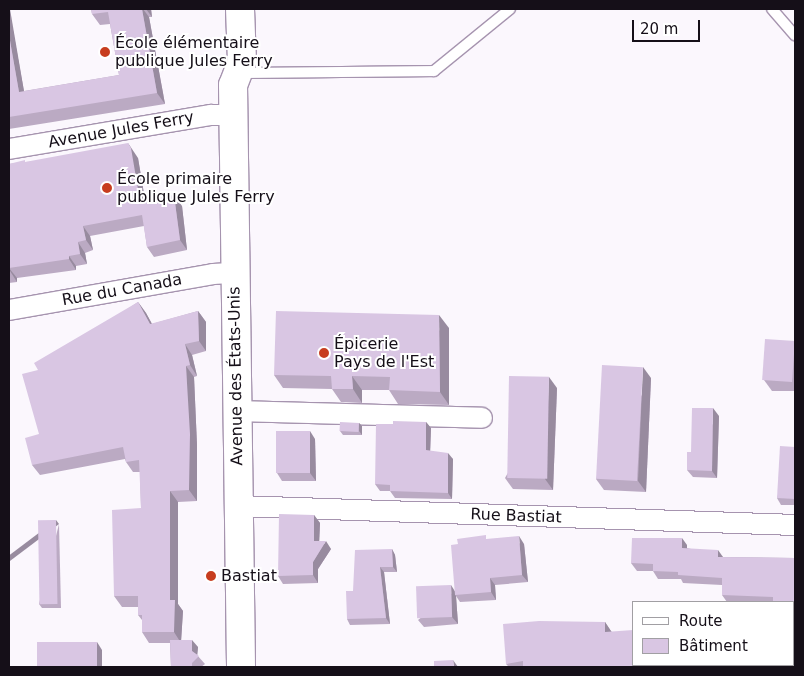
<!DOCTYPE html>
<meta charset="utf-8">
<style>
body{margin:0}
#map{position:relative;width:804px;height:676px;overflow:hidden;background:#fbf7fd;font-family:"DejaVu Sans",sans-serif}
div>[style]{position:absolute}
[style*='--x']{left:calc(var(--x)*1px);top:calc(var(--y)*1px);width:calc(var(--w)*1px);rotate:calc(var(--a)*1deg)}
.roads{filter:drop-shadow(1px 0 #a694af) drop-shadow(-1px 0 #a694af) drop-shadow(0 1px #a694af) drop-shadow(0 -1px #a694af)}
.service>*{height:10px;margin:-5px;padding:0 5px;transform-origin:5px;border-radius:5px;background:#fff}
.minor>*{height:20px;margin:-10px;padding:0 10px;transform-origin:10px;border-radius:10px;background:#fff}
.primary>*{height:28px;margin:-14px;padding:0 14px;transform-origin:14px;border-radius:14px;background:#fff}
.wall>*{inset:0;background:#bbaac3}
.shaded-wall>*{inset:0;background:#988b9f;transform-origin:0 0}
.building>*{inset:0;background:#d9c6e3;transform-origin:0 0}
.dots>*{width:14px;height:14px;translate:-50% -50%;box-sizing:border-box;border:2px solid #fff;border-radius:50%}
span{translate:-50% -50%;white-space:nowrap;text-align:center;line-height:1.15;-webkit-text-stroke:4px #fff;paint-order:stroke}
.poi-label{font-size:16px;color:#150f18}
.left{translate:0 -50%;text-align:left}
.street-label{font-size:16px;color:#150f18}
.frame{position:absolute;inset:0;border:10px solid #150f18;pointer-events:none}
.legend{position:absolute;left:632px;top:601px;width:162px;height:65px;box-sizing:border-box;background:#fff;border:1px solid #a19fa3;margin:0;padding:6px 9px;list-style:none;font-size:15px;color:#150f18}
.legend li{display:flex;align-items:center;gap:10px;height:25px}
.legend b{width:25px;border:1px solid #a19fa3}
.scale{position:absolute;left:632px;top:20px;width:68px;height:22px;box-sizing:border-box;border:2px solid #150f18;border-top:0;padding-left:6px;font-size:15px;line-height:18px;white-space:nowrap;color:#150f18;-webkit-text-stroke:4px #fff;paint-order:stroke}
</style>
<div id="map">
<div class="roads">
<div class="service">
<i style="--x:772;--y:9;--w:35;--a:49"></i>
<i style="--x:249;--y:73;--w:185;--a:-0.6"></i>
<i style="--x:434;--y:71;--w:98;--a:-39.2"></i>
</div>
<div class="minor">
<i style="--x:9;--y:149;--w:205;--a:-9.6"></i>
<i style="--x:211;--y:115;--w:23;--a:0"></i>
<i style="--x:9;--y:310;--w:207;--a:-10"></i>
<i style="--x:213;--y:274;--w:22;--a:-3"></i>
<i style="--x:237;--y:411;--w:245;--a:1.6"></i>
<i style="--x:238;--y:506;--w:557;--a:1.95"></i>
</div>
<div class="primary">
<i style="--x:240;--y:9;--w:53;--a:87.8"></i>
<i style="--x:242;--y:62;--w:25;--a:111"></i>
<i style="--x:233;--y:85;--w:582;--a:89.21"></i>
</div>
</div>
<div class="wall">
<i style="clip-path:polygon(9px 9px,24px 91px,119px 75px,110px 24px,100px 25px,92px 14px,91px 9px,151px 9px,152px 17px,149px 17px,165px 104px,9px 129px)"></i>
<i style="clip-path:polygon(138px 158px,145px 200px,182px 206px,187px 250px,154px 257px,147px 247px,144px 226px,90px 236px,93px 250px,85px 253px,87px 264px,76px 266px,76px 270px,17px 278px,17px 282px,9px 283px,9px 164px,26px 162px)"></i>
<i style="clip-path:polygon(138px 302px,146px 313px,152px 324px,198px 311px,206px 322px,206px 351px,192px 355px,197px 376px,194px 377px,197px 445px,197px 501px,178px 502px,178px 604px,183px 611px,181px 640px,198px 647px,197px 655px,205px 664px,201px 667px,171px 667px,170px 643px,149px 643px,142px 632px,142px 620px,138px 615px,138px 607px,122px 607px,114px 596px,141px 508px,140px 472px,133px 472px,126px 462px,125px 459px,40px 475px,32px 465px,39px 434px,38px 370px)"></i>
<i style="clip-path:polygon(449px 328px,449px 405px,398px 404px,389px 390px,362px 390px,362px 403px,341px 402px,332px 389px,283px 388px,274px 375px)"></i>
<i style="clip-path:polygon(795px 341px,795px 391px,772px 391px,764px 380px)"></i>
<i style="clip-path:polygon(651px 378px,646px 492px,604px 490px,596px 479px)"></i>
<i style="clip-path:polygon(557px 388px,553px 490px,513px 489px,505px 478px)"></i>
<i style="clip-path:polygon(719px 416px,717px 478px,693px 477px,687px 470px,691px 452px)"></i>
<i style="clip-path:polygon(426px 422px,431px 428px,430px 451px,453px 459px,452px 499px,395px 498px,390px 491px,380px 491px,375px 484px,393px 424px)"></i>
<i style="clip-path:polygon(359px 423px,362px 426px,362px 435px,343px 435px,340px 431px)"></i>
<i style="clip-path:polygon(315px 439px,316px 481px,282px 481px,277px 473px)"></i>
<i style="clip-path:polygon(795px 447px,795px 505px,781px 505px,777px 498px)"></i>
<i style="clip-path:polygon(314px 515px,320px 523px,319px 541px,331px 549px,318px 569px,318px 583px,283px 584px,278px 576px)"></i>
<i style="clip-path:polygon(59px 524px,61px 608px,42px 608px,39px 604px)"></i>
<i style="clip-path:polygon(488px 539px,524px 544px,528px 582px,495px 585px,496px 600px,460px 602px,456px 596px,458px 624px,424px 627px,418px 620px,455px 591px,458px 544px)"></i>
<i style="clip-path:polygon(687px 545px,687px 548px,723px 557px,795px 558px,795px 620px,793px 620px,793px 602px,727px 602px,722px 595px,722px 585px,683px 583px,681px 579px,658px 579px,653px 571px,637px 571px,631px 563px)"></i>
<i style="clip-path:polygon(392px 549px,395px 555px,397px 572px,384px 572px,390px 624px,350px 625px,347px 619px,353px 591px)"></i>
<i style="clip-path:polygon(605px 622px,633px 665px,654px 665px,654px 667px,509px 667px,506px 664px)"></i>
</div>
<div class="shaded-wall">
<i style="clip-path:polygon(9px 9px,10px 9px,26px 103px,19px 92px,9px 35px)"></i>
<i style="clip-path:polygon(142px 9px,143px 9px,149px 17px,165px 104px,157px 93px)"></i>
<i style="clip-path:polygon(146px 9px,151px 9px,152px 17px)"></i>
<i style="clip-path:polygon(128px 143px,138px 158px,147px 212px,140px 201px)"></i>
<i style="clip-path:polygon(174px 195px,182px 206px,187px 250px,180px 240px)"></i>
<i style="clip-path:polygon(83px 226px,90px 236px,93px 250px,86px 240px)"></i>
<i style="clip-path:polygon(78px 242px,85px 253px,87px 264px,80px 254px)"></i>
<i style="clip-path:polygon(69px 256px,76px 266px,76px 270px,69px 259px)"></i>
<i style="clip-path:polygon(9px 268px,17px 278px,17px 282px,10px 271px)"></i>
<i style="clip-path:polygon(138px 302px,146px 313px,158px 335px,150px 324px)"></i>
<i style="clip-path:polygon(198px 311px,206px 322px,206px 351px,199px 341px)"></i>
<i style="clip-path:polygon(439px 315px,449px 328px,449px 405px,440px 392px)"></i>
<i style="clip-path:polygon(185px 344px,192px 355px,197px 376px,190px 365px)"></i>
<i style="clip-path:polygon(186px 366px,194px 377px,197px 445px,197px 501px,189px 490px)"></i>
<i style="clip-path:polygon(643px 367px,651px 378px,646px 492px,638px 481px)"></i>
<i style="clip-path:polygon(352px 376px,362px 390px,362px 403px,353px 389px)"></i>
<i style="clip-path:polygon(549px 377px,557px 388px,553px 490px,545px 479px)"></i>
<i style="clip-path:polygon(713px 408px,719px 416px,717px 478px,712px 471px)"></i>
<i style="clip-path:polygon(426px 422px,431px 428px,430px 457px,426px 450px)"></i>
<i style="clip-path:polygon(359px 423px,362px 426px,362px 435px,359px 431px)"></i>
<i style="clip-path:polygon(310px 431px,315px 439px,316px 481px,310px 473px)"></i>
<i style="clip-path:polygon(448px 453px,453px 459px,452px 499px,448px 493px)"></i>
<i style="clip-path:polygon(170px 491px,178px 502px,178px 604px,183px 611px,181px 643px,174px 632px,170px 600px)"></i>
<i style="clip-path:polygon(314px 515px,320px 523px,319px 548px,314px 541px)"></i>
<i style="left:56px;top:520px;width:5px;height:84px;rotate:53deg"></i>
<i style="clip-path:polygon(519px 536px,524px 544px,528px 582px,522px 575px)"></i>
<i style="clip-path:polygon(682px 538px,687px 545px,687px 556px,682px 548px)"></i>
<i style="clip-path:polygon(326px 541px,331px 549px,318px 569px,318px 583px,313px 575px,313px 562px)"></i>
<i style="clip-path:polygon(392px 549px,395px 555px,397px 572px,393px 567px)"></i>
<i style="clip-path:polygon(718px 550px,723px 557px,718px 557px)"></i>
<i style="clip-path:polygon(380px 567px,384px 572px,390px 624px,386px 618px)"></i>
<i style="clip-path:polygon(490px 578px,495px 585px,496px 600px,491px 592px)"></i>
<i style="clip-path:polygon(451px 585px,456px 593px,455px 595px,456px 596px,458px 624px,452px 617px)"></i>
<i style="clip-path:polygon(605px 622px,613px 634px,605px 632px)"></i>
<i style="clip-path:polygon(192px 640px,198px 647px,197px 658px,192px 651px)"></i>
<i style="clip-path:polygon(97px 642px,102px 650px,102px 667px,97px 667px)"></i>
<i style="clip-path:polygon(453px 660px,458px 667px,454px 667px)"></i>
<i style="clip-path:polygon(640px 665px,646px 665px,648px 667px,640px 667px)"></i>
</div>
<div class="building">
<i style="clip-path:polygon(91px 9px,142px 9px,157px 93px,9px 117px,9px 35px,19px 92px,119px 75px,108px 12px,92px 14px)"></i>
<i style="clip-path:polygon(128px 143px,131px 148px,140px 201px,174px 195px,180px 240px,147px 247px,142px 215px,83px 226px,86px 240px,78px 242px,80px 254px,69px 256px,69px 259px,9px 268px,10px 271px,9px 272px,9px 164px,25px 160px,25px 162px)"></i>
<i style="clip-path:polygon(138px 302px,150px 324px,198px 311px,199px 341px,185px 344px,190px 365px,186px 366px,190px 434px,189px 490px,170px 491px,170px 600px,175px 600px,174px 632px,142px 632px,142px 615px,138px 615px,138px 596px,114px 596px,112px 510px,141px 508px,139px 460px,126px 462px,123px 447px,32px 465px,25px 438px,39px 434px,22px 374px,38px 370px,34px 363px)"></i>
<i style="clip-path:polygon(276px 311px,439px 315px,440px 392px,389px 390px,390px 377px,352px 376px,353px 389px,332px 389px,331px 376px,274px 375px)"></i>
<i style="left:765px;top:339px;width:30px;height:41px;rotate:4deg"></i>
<i style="left:602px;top:365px;width:41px;height:114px;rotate:3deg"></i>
<i style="left:509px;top:376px;width:40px;height:102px;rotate:1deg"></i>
<i style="clip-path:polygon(692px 408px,713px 408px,712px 471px,687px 470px,687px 452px,691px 452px)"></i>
<i style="clip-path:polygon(393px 421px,426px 422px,426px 450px,448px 453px,448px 493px,390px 491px,390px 485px,375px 484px,376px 424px,393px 424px)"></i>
<i style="left:340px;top:422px;width:19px;height:9px;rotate:3deg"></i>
<i style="left:310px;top:431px;width:42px;height:34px;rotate:90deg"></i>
<i style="clip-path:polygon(780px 446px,795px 447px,795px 499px,777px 498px)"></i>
<i style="clip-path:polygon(279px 514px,314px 515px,314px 541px,326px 541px,313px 562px,313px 575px,278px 576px)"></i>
<i style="left:56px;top:520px;width:84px;height:18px;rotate:89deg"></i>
<i style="clip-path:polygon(486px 535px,486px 539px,519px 536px,522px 575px,490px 578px,491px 592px,455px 595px,451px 545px,458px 544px,457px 539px)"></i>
<i style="clip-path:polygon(632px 538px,682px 538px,682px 548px,718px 550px,718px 557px,795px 558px,795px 613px,793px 612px,793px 602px,773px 602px,773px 597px,722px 595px,722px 578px,678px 575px,678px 572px,653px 571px,653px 564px,631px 563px)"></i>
<i style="clip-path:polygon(392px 549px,393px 567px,380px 567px,386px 618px,347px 619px,346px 591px,353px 591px,355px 550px)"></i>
<i style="left:451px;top:585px;width:32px;height:35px;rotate:88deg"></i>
<i style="clip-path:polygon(539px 621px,605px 622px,605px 632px,633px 630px,633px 665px,640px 665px,640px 667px,523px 667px,523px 661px,506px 664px,503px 624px)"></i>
<i style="clip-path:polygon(170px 640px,192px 640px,192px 651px,199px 656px,192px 663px,192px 667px,171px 667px)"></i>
<i style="left:97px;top:642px;width:25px;height:60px;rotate:90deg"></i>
<i style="clip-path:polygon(453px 660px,454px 667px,434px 667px,434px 661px)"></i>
</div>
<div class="dots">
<i style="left:105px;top:52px;background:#c73d1f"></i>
<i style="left:107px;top:188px;background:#c73d1f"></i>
<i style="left:324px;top:353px;background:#c73d1f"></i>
<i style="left:211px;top:576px;background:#c73d1f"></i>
</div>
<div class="poi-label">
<span class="left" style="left:115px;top:52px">École élémentaire<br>publique Jules Ferry</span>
<span class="left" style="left:117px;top:188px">École primaire<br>publique Jules Ferry</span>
<span class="left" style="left:334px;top:353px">Épicerie<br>Pays de l'Est</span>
<span class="left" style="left:221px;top:576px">Bastiat</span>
</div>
<div class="street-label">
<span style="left:121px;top:130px;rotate:-10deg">Avenue Jules Ferry</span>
<span style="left:122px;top:290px;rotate:-10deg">Rue du Canada</span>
<span style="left:236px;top:376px;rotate:-91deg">Avenue des États-Unis</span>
<span style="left:516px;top:516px;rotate:2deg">Rue Bastiat</span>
</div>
<div class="frame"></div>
<ul class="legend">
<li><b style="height:6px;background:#fff"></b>Route</li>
<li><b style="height:14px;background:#d9c6e3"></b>Bâtiment</li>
</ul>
<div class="scale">20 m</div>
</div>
